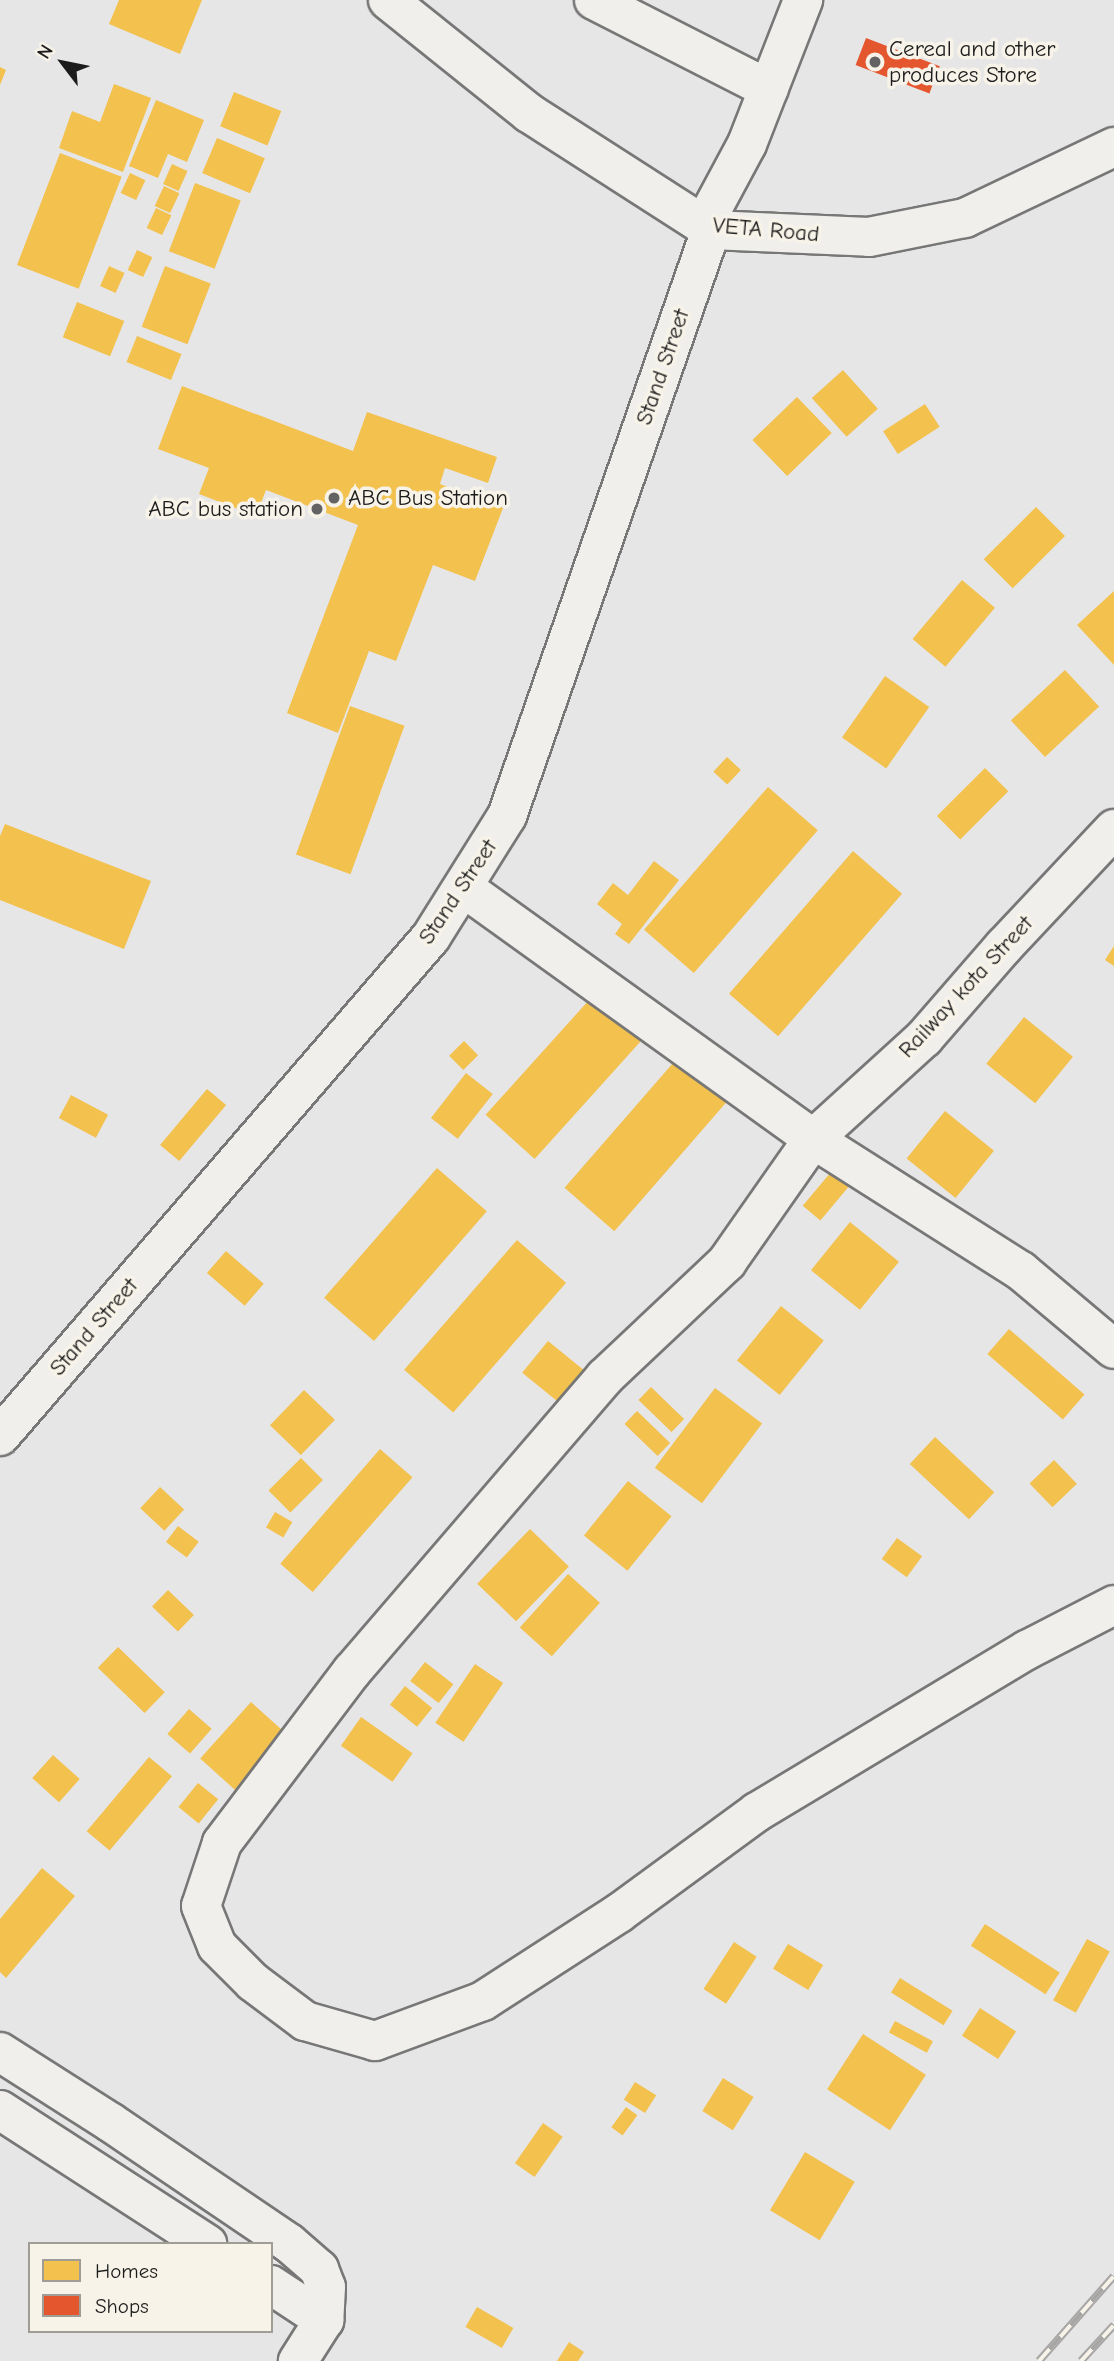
<!DOCTYPE html>
<style>
body{margin:0}
#map{position:relative;width:1114px;height:2361px;overflow:hidden;background:#e7e6e7;font-family:"Comic Neue",sans-serif}
div>[style]{position:absolute}
[style*='--x']{left:calc(var(--x)*1px);top:calc(var(--y)*1px);width:calc(var(--w)*1px);rotate:calc(var(--a)*1deg)}
.homes>*{inset:0;background:#f2c14e;transform-origin:0 0}
.shops>*{inset:0;background:#e4572e;transform-origin:0 0}
.roads{filter:drop-shadow(2px 0 #777) drop-shadow(-2px 0 #777) drop-shadow(0 2px #777) drop-shadow(0 -2px #777)}
.minor>*{height:38px;margin:-19px;padding:0 19px;transform-origin:19px;border-radius:19px;background:#f0efec}
.rail>*{height:8px;margin-top:-4px;transform-origin:0;background:repeating-linear-gradient(90deg,#f7f3e8 0 16px,#a7a6a5 0 32px);box-sizing:border-box;border-block:2px solid #a7a6a5}
.dots>*{width:19px;height:19px;translate:-50% -50%;box-sizing:border-box;border:4px solid #f7f3e8;border-radius:50%}
span{translate:-50% -50%;white-space:nowrap;text-align:center;line-height:1.15;-webkit-text-stroke:7px #f7f3e8;paint-order:stroke}
.poi-label{font-size:23px;color:#1c1c1c}
.left{translate:0 -50%;text-align:left}
.right{translate:-100% -50%;text-align:right}
.street-label{font-size:23px;color:#1c1c1c}
.legend{position:absolute;left:28px;top:2242px;width:245px;height:91px;box-sizing:border-box;background:#f7f3e8;border:2px solid #9f9d96;margin:0;padding:9px 12px;list-style:none;font-size:21px;color:#1c1c1c}
.legend li{display:flex;align-items:center;gap:14px;height:35px}
.legend b{width:35px;border:2px solid #9f9d96}
.north{position:absolute;left:28px;top:28px;width:70px;height:70px;-webkit-text-stroke:5px #f7f3e8;paint-order:stroke;rotate:302deg;font-size:19px;font-weight:700;line-height:28px;text-align:center;color:#1c1c1c}
.north::after{content:'';display:block;margin:auto;width:24px;height:32px;background:#1c1c1c;clip-path:polygon(50% 0,100% 100%,50% 72%,0 100%)}
</style>
<div id="map">
<div class="homes">
<i style="clip-path:polygon(119px 0,202px 0,180px 54px,109px 24px)"></i>
<i style="clip-path:polygon(0 67px,6px 70px,0 85px)"></i>
<i style="clip-path:polygon(114px 84px,151px 98px,123px 172px,59px 148px,72px 111px,100px 122px)"></i>
<i style="left:234px;top:92px;width:51px;height:37px;rotate:22deg"></i>
<i style="clip-path:polygon(156px 100px,204px 120px,187px 162px,168px 154px,158px 178px,129px 166px)"></i>
<i style="left:217px;top:138px;width:52px;height:38px;rotate:23deg"></i>
<i style="left:60px;top:153px;width:66px;height:120px;rotate:21deg"></i>
<i style="left:172px;top:164px;width:17px;height:22px;rotate:24deg"></i>
<i style="left:130px;top:173px;width:17px;height:22px;rotate:25deg"></i>
<i style="left:195px;top:183px;width:49px;height:73px;rotate:21deg"></i>
<i style="left:164px;top:186px;width:17px;height:22px;rotate:25deg"></i>
<i style="left:156px;top:208px;width:17px;height:22px;rotate:25deg"></i>
<i style="left:137px;top:250px;width:17px;height:22px;rotate:25deg"></i>
<i style="left:109px;top:266px;width:17px;height:22px;rotate:24deg"></i>
<i style="left:165px;top:266px;width:49px;height:65px;rotate:21deg"></i>
<i style="left:77px;top:302px;width:51px;height:38px;rotate:22deg"></i>
<i style="left:137px;top:336px;width:48px;height:28px;rotate:22deg"></i>
<i style="left:843px;top:370px;width:52px;height:42px;rotate:48deg"></i>
<i style="clip-path:polygon(182px 386px,353px 451px,367px 412px,497px 457px,488px 483px,445px 468px,440px 484px,503px 508px,475px 581px,433px 565px,396px 661px,369px 651px,338px 733px,287px 713px,358px 525px,266px 490px,256px 516px,199px 494px,209px 468px,158px 449px)"></i>
<i style="left:797px;top:397px;width:50px;height:62px;rotate:46deg"></i>
<i style="left:925px;top:404px;width:27px;height:50px;rotate:57deg"></i>
<i style="left:1036px;top:507px;width:41px;height:74px;rotate:45deg"></i>
<i style="left:962px;top:580px;width:43px;height:77px;rotate:40deg"></i>
<i style="clip-path:polygon(1114px 591px,1114px 665px,1077px 625px)"></i>
<i style="left:1065px;top:670px;width:50px;height:74px;rotate:47deg"></i>
<i style="left:885px;top:676px;width:54px;height:75px;rotate:35deg"></i>
<i style="left:350px;top:706px;width:58px;height:158px;rotate:20deg"></i>
<i style="left:727px;top:757px;width:19px;height:20px;rotate:43deg"></i>
<i style="left:985px;top:768px;width:33px;height:68px;rotate:45deg"></i>
<i style="left:768px;top:787px;width:66px;height:189px;rotate:41deg"></i>
<i style="clip-path:polygon(5px 824px,151px 881px,124px 949px,0 900px,0 836px)"></i>
<i style="left:853px;top:851px;width:65px;height:189px;rotate:41deg"></i>
<i style="clip-path:polygon(654px 861px,679px 880px,629px 944px,615px 934px,622px 924px,597px 904px,613px 883px,628px 895px)"></i>
<i style="clip-path:polygon(1114px 946px,1114px 966px,1105px 960px)"></i>
<i style="left:598px;top:990px;width:66px;height:168px;rotate:42deg"></i>
<i style="left:1024px;top:1017px;width:63px;height:60px;rotate:39deg"></i>
<i style="left:464px;top:1041px;width:20px;height:21px;rotate:45deg"></i>
<i style="left:680px;top:1055px;width:66px;height:176px;rotate:41deg"></i>
<i style="left:466px;top:1073px;width:34px;height:57px;rotate:38deg"></i>
<i style="left:207px;top:1089px;width:25px;height:73px;rotate:40deg"></i>
<i style="left:71px;top:1095px;width:42px;height:26px;rotate:28deg"></i>
<i style="left:945px;top:1111px;width:63px;height:61px;rotate:39deg"></i>
<i style="left:437px;top:1168px;width:66px;height:172px;rotate:41deg"></i>
<i style="left:831px;top:1172px;width:23px;height:44px;rotate:40deg"></i>
<i style="left:850px;top:1222px;width:63px;height:62px;rotate:39deg"></i>
<i style="left:517px;top:1240px;width:65px;height:172px;rotate:41deg"></i>
<i style="left:226px;top:1251px;width:50px;height:29px;rotate:41deg"></i>
<i style="left:781px;top:1306px;width:55px;height:70px;rotate:39deg"></i>
<i style="left:1009px;top:1329px;width:100px;height:33px;rotate:41deg"></i>
<i style="left:548px;top:1341px;width:46px;height:41px;rotate:39deg"></i>
<i style="left:651px;top:1387px;width:46px;height:18px;rotate:44deg"></i>
<i style="left:715px;top:1388px;width:59px;height:100px;rotate:37deg"></i>
<i style="left:304px;top:1390px;width:43px;height:49px;rotate:44deg"></i>
<i style="left:637px;top:1411px;width:46px;height:18px;rotate:44deg"></i>
<i style="left:935px;top:1437px;width:81px;height:37px;rotate:43deg"></i>
<i style="left:380px;top:1449px;width:43px;height:152px;rotate:41deg"></i>
<i style="left:301px;top:1458px;width:31px;height:46px;rotate:45deg"></i>
<i style="left:1054px;top:1460px;width:33px;height:34px;rotate:46deg"></i>
<i style="left:628px;top:1481px;width:56px;height:70px;rotate:39deg"></i>
<i style="left:160px;top:1487px;width:33px;height:29px;rotate:43deg"></i>
<i style="left:275px;top:1512px;width:20px;height:18px;rotate:30deg"></i>
<i style="left:178px;top:1526px;width:26px;height:20px;rotate:37deg"></i>
<i style="left:530px;top:1529px;width:54px;height:76px;rotate:44deg"></i>
<i style="left:897px;top:1538px;width:31px;height:26px;rotate:36deg"></i>
<i style="left:568px;top:1574px;width:43px;height:72px;rotate:42deg"></i>
<i style="left:168px;top:1590px;width:36px;height:23px;rotate:44deg"></i>
<i style="left:118px;top:1647px;width:65px;height:29px;rotate:44deg"></i>
<i style="left:425px;top:1662px;width:36px;height:24px;rotate:38deg"></i>
<i style="left:475px;top:1664px;width:34px;height:71px;rotate:34deg"></i>
<i style="left:405px;top:1686px;width:35px;height:24px;rotate:39deg"></i>
<i style="left:251px;top:1702px;width:47px;height:76px;rotate:42deg"></i>
<i style="left:189px;top:1709px;width:30px;height:33px;rotate:41deg"></i>
<i style="left:361px;top:1717px;width:63px;height:35px;rotate:35deg"></i>
<i style="left:53px;top:1755px;width:36px;height:31px;rotate:42deg"></i>
<i style="left:149px;top:1757px;width:30px;height:97px;rotate:40deg"></i>
<i style="left:198px;top:1783px;width:26px;height:31px;rotate:39deg"></i>
<i style="clip-path:polygon(42px 1868px,75px 1896px,6px 1978px,0 1972px,0 1919px)"></i>
<i style="left:985px;top:1924px;width:89px;height:26px;rotate:33deg"></i>
<i style="left:1087px;top:1939px;width:26px;height:70px;rotate:29deg"></i>
<i style="left:734px;top:1942px;width:27px;height:56px;rotate:33deg"></i>
<i style="left:788px;top:1944px;width:41px;height:29px;rotate:31deg"></i>
<i style="left:900px;top:1978px;width:62px;height:17px;rotate:32deg"></i>
<i style="left:980px;top:2008px;width:43px;height:33px;rotate:33deg"></i>
<i style="left:895px;top:2021px;width:43px;height:13px;rotate:28deg"></i>
<i style="left:863px;top:2034px;width:75px;height:66px;rotate:33deg"></i>
<i style="left:723px;top:2078px;width:36px;height:39px;rotate:32deg"></i>
<i style="left:635px;top:2082px;width:25px;height:21px;rotate:32deg"></i>
<i style="left:626px;top:2107px;width:14px;height:25px;rotate:36deg"></i>
<i style="left:543px;top:2123px;width:24px;height:49px;rotate:35deg"></i>
<i style="left:805px;top:2152px;width:58px;height:68px;rotate:31deg"></i>
<i style="left:477px;top:2307px;width:42px;height:23px;rotate:30deg"></i>
<i style="clip-path:polygon(569px 2342px,584px 2352px,578px 2361px,557px 2361px)"></i>
</div>
<div class="shops">
<i style="left:866px;top:38px;width:79px;height:29px;rotate:21deg"></i>
</div>
<div class="roads">
<div class="minor">
<i style="--x:388;--y:0;--w:181;--a:38.7"></i>
<i style="--x:529;--y:113;--w:216;--a:32.7"></i>
<i style="--x:711;--y:230;--w:158;--a:2.5"></i>
<i style="--x:869;--y:237;--w:98;--a:-11.2"></i>
<i style="--x:965;--y:218;--w:165;--a:-25.5"></i>
<i style="--x:594;--y:0;--w:196;--a:27"></i>
<i style="--x:703;--y:226;--w:93;--a:-61.8"></i>
<i style="--x:747;--y:144;--w:155;--a:-68.7"></i>
<i style="--x:1114;--y:829;--w:161;--a:133.2"></i>
<i style="--x:1004;--y:946;--w:122;--a:131"></i>
<i style="--x:924;--y:1038;--w:150;--a:137.7"></i>
<i style="--x:813;--y:1139;--w:150;--a:125"></i>
<i style="--x:727;--y:1262;--w:168;--a:136.7"></i>
<i style="--x:605;--y:1377;--w:388;--a:130.7"></i>
<i style="--x:352;--y:1671;--w:216;--a:127.1"></i>
<i style="--x:222;--y:1843;--w:66;--a:108.4"></i>
<i style="--x:201;--y:1906;--w:43;--a:68.2"></i>
<i style="--x:217;--y:1946;--w:51;--a:45"></i>
<i style="--x:253;--y:1982;--w:65;--a:36.9"></i>
<i style="--x:305;--y:2021;--w:73;--a:15.9"></i>
<i style="--x:375;--y:2041;--w:115;--a:-20.3"></i>
<i style="--x:483;--y:2001;--w:162;--a:-32.9"></i>
<i style="--x:619;--y:1913;--w:171;--a:-36.2"></i>
<i style="--x:757;--y:1812;--w:315;--a:-31"></i>
<i style="--x:1027;--y:1650;--w:98;--a:-27.3"></i>
<i style="--x:464;--y:888;--w:430;--a:35.7"></i>
<i style="--x:813;--y:1139;--w:246;--a:32.4"></i>
<i style="--x:1021;--y:1271;--w:121;--a:40"></i>
<i style="--x:0;--y:1436;--w:659;--a:-49.18"></i>
<i style="--x:431;--y:937;--w:143;--a:-57.9"></i>
<i style="--x:507;--y:816;--w:620;--a:-70.81"></i>
<i style="--x:0;--y:2052;--w:130;--a:32.5"></i>
<i style="--x:110;--y:2122;--w:216;--a:34.1"></i>
<i style="--x:289;--y:2243;--w:40;--a:41"></i>
<i style="--x:319;--y:2269;--w:19;--a:69"></i>
<i style="--x:326;--y:2287;--w:33;--a:93"></i>
<i style="--x:324;--y:2320;--w:49;--a:122.4"></i>
<i style="--x:0;--y:2110;--w:247;--a:32.9"></i>
<i style="--x:271;--y:2285;--w:64;--a:33.4"></i>
</div>
</div>
<div class="rail">
<i style="--x:1039;--y:2361;--w:113;--a:-48.6"></i>
<i style="--x:1081;--y:2361;--w:49;--a:-47.5"></i>
</div>
<div class="dots">
<i style="left:875px;top:62px;background:#636363"></i>
<i style="left:334px;top:498px;background:#636363"></i>
<i style="left:317px;top:509px;background:#636363"></i>
</div>
<div class="poi-label">
<span class="left" style="left:889px;top:62px">Cereal and other<br>produces Store</span>
<span class="left" style="left:348px;top:498px">ABC Bus Station</span>
<span class="right" style="left:303px;top:509px">ABC bus station</span>
</div>
<div class="street-label">
<span style="left:766px;top:230px;rotate:5deg">VETA Road</span>
<span style="left:663px;top:367px;rotate:-71deg">Stand Street</span>
<span style="left:458px;top:892px;rotate:-56deg">Stand Street</span>
<span style="left:966px;top:987px;rotate:-47deg">Railway kota Street</span>
<span style="left:94px;top:1327px;rotate:-49deg">Stand Street</span>
</div>
<ul class="legend">
<li><b style="height:19px;background:#f2c14e"></b>Homes</li>
<li><b style="height:19px;background:#e4572e"></b>Shops</li>
</ul>
<div class="north">N</div>
</div>
